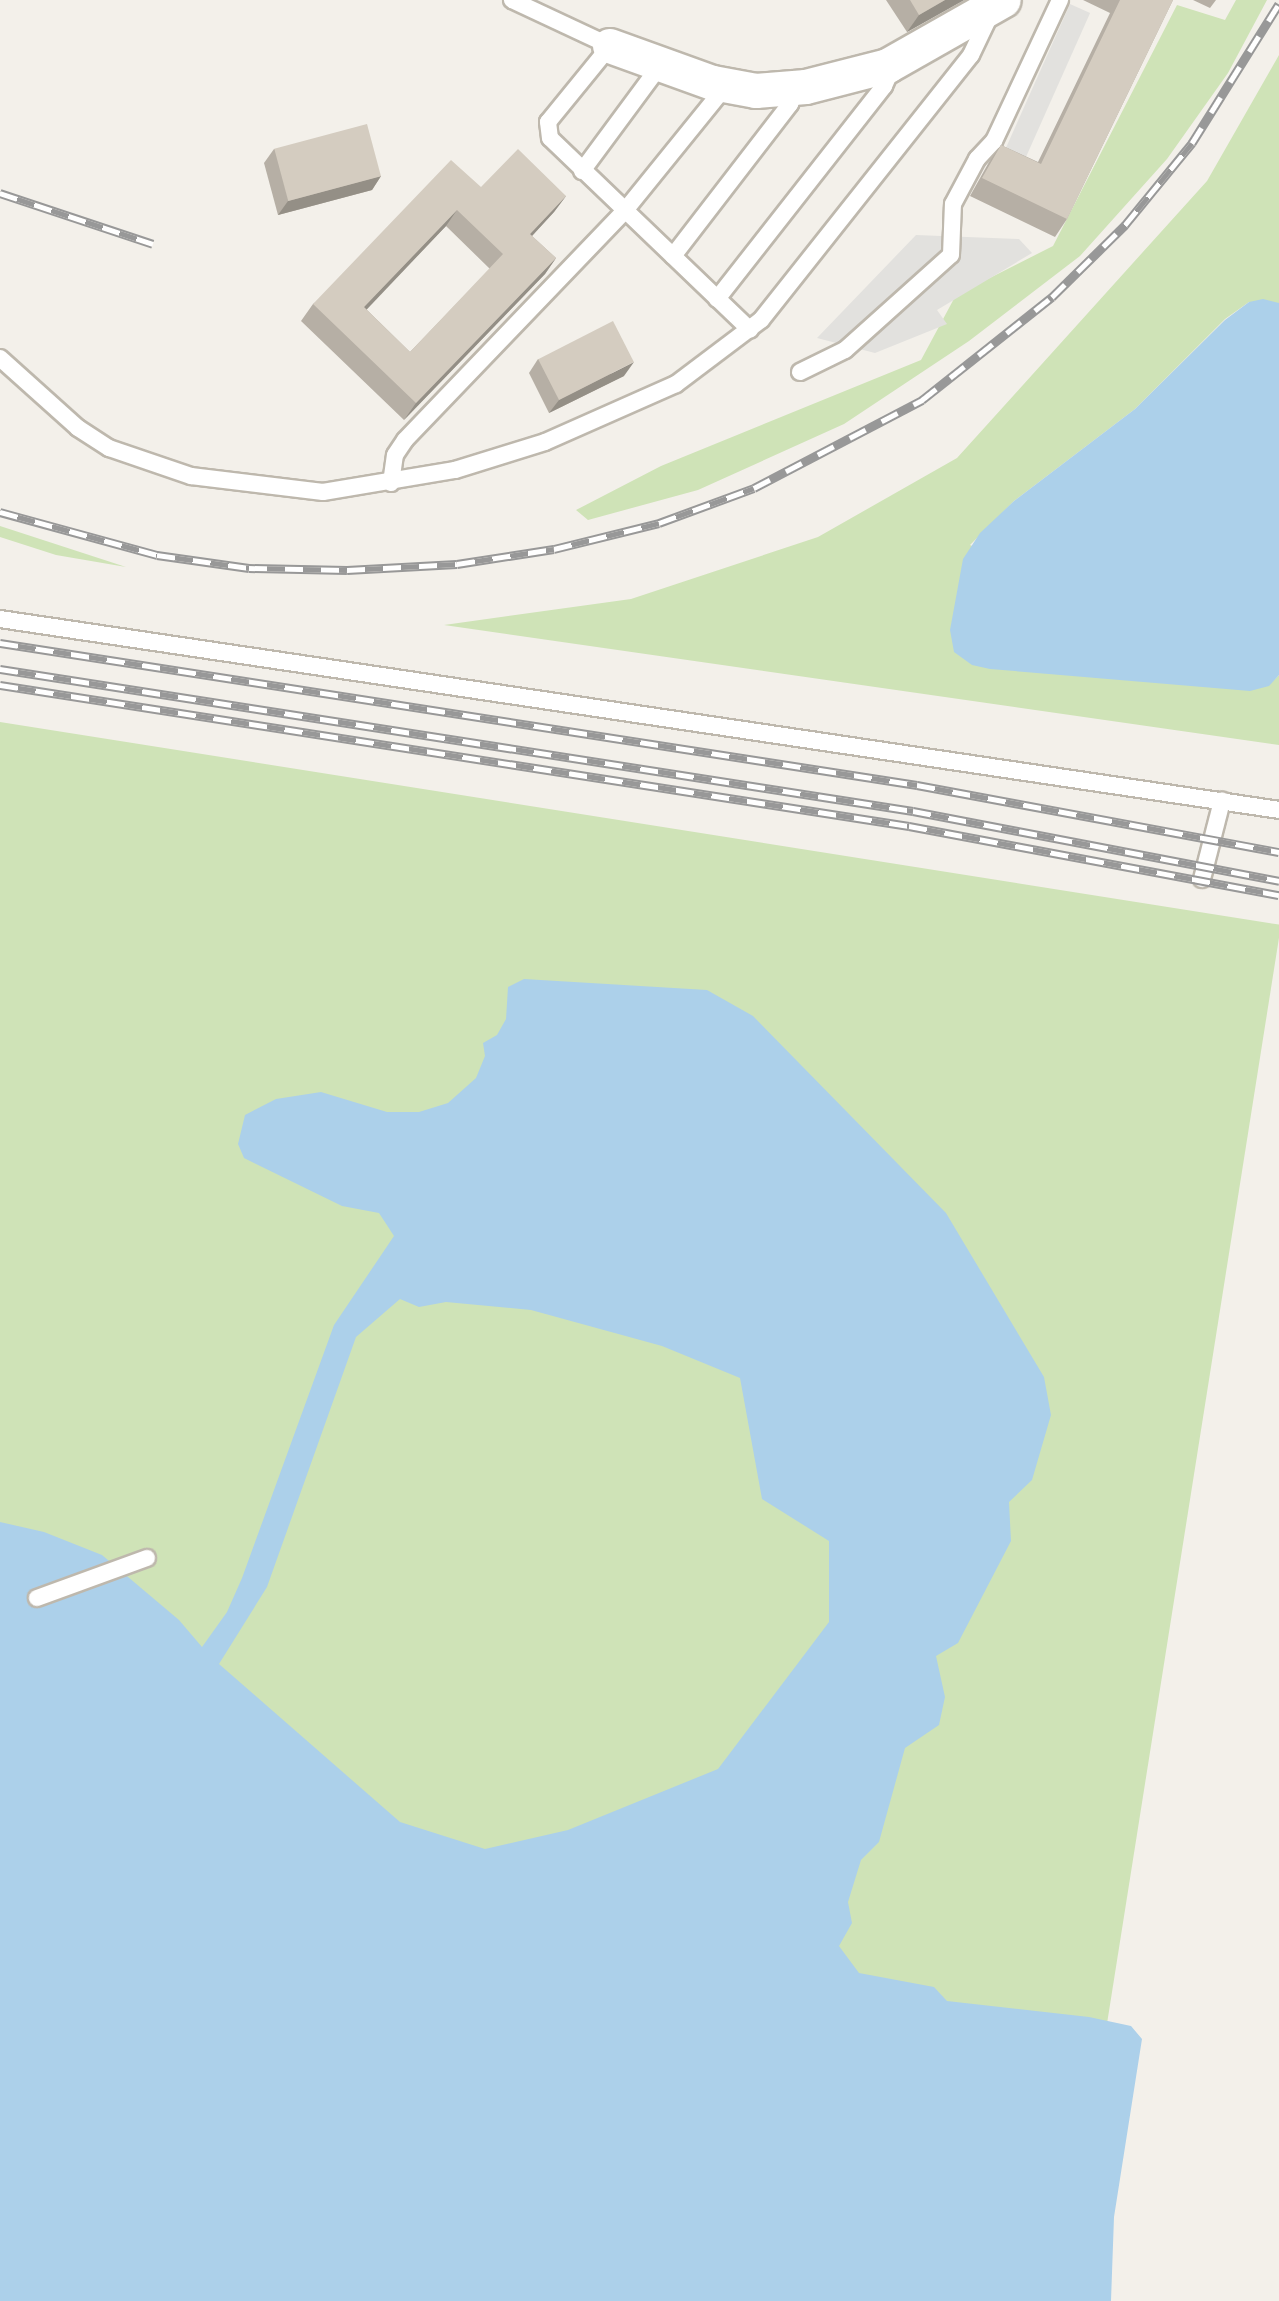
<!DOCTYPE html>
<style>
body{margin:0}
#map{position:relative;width:1279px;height:2301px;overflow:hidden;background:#f3f0ea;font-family:"Archivo Narrow",sans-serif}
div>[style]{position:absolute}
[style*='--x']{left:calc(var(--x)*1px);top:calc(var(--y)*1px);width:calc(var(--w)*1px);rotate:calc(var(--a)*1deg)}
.green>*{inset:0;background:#cfe3b7;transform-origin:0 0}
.parking>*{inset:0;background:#e2e1de;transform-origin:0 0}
.water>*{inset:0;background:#acd0ea}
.roads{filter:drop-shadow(2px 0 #beb8ad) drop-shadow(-2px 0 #beb8ad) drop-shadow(0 2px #beb8ad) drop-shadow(0 -2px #beb8ad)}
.service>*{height:16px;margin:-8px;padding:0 8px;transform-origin:8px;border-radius:8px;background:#fff}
.minor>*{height:34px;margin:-17px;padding:0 17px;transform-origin:17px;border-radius:17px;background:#fff}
.rail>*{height:9px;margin-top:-4.5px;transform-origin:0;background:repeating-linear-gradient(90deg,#fff 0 18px,#989898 0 36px);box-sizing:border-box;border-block:2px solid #989898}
.wall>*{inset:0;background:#b6afa5}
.shaded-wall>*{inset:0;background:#948f86}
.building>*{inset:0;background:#d4ccc0;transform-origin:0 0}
span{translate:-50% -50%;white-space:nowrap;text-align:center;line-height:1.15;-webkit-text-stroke:6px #fff;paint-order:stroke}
</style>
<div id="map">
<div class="green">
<i style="clip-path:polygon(1236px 0,1267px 0,1228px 73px,1167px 159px,1080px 256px,969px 341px,844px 424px,698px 490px,588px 520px,576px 510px,661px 466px,921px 360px,956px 295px,1053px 246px,1177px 5px,1225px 20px)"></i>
<i style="clip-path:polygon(1279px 55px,1279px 303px,1249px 302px,1225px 319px,1135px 409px,1014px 501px,970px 545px,1268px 686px,1279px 675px,1279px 745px,444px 625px,631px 599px,818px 537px,957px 458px,1207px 181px)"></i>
<i style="clip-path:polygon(0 526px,126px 567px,56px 555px,0 537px)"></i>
<i style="left:0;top:722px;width:1297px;height:1579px;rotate:9deg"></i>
</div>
<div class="parking">
<i style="left:1070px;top:4px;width:22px;height:176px;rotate:24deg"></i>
<i style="clip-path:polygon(916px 235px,1019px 239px,1032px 253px,937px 310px,947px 324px,875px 353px,817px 338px)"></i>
</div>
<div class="water">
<i style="clip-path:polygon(1263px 299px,1279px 303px,1279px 675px,1269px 686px,1250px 691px,990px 669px,972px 665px,954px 652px,950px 630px,963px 559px,980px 533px,1014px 501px,1135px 409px,1225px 320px,1249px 302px)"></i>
<i style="clip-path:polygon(evenodd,524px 979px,707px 990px,753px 1016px,946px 1213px,1044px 1377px,1051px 1415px,1032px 1480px,1009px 1502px,1011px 1541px,958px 1643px,936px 1656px,945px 1697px,939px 1725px,905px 1748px,879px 1842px,861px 1860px,848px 1902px,852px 1923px,839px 1946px,859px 1973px,934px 1987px,947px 2001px,1089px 2017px,1131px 2026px,1142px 2039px,1114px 2217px,1111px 2301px,0 2301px,0 1522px,44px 1532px,102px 1555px,179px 1620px,202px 1647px,227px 1612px,242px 1578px,334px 1325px,394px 1236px,379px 1213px,342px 1206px,244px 1158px,238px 1144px,245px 1115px,276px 1099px,321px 1092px,387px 1112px,419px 1112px,448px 1103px,476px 1078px,485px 1056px,483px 1043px,497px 1035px,506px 1019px,508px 987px,524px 979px,400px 1299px,419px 1307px,446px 1302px,531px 1310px,662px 1346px,740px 1378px,762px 1499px,829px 1541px,829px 1622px,718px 1769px,568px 1830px,485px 1849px,400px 1822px,219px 1664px,267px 1587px,356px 1337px,400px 1299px)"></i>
</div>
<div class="roads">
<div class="service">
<i style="--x:512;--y:0;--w:108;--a:25.1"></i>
<i style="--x:610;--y:46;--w:98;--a:129.2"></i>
<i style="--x:548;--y:122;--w:16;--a:83"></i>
<i style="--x:550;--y:138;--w:277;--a:43.8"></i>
<i style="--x:582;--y:171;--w:129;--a:-53.5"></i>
<i style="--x:673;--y:256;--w:192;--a:-52.4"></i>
<i style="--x:790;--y:104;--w:17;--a:-66"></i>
<i style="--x:717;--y:299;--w:271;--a:-51.9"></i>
<i style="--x:884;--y:86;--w:24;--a:-66"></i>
<i style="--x:0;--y:358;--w:105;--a:41.9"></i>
<i style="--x:78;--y:428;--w:37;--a:33"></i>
<i style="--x:109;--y:448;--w:87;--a:18.9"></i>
<i style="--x:191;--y:476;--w:133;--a:6.9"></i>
<i style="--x:323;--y:492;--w:134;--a:-9.5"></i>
<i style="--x:455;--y:470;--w:94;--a:-17.3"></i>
<i style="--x:545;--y:442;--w:143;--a:-23.9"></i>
<i style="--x:676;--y:384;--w:106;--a:-37"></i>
<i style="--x:761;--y:320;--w:338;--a:-51.6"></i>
<i style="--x:971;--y:55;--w:49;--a:-64.5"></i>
<i style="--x:800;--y:372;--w:50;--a:-26.1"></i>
<i style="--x:845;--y:350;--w:142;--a:-41.9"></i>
<i style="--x:951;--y:255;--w:51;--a:-87.8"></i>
<i style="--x:953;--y:204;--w:51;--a:-61.9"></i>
<i style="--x:977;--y:159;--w:25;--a:-47"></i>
<i style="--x:994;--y:141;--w:156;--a:-64.9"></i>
<i style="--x:391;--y:483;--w:28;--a:-82"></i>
<i style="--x:395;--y:455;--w:18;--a:-56"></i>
<i style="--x:405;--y:440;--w:315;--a:-46.2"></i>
<i style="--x:623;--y:213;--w:164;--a:-51"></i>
<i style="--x:0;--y:619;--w:1293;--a:8.49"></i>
<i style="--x:1202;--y:879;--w:81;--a:-75.6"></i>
<i style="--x:37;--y:1598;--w:117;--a:-20"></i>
</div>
<div class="minor">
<i style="--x:610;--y:46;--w:109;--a:19.8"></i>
<i style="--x:713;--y:83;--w:44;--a:10.5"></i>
<i style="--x:756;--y:91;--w:50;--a:-4.6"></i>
<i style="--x:806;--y:87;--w:85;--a:-14.4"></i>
<i style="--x:888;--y:66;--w:133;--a:-29.6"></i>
</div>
</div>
<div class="rail">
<i style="--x:0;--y:193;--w:161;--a:18.4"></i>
<i style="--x:0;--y:512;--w:163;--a:15.3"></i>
<i style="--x:157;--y:555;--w:93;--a:8"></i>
<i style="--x:249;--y:568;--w:98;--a:1.2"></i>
<i style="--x:347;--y:570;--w:110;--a:-3.1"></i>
<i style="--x:457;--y:564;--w:98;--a:-8.8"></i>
<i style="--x:554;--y:549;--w:108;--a:-13.9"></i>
<i style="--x:659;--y:523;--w:101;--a:-20.2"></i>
<i style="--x:754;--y:488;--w:190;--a:-27.6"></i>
<i style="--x:922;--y:400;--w:166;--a:-38.4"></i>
<i style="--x:1052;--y:297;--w:103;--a:-44.6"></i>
<i style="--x:1125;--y:225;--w:106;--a:-50.7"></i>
<i style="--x:1192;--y:143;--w:164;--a:-58"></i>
<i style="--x:0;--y:643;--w:928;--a:8.8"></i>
<i style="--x:917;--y:785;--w:368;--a:10.5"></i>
<i style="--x:0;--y:669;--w:924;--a:8.84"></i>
<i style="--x:913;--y:811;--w:373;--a:10.8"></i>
<i style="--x:0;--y:685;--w:920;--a:8.82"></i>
<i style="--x:909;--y:826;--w:376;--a:10.6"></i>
</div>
<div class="wall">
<i style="clip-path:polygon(886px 0,964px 0,907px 32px)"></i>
<i style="clip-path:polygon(1083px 0,1173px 0,1067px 219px,1055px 237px,970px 196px,989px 162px,1001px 145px,1038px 162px,1110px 13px)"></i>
<i style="clip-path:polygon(1193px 0,1216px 0,1210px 8px)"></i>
<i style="clip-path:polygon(274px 149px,381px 176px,372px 190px,278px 215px,264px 163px)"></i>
<i style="clip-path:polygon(evenodd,481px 187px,566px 196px,554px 212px,532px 236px,556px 258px,545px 274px,404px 420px,301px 321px,313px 304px,481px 187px,446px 226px,490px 269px,410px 352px,366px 309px,446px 226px)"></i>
<i style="clip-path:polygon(538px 359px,624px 376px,549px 413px,529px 373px)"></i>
</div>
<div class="shaded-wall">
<i style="clip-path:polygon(945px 0,964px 0,907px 32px,919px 15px)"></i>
<i style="clip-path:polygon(381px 176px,372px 190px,278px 215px,288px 201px)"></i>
<i style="clip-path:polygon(566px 196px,554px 212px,519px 250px,530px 234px)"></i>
<i style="clip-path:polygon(457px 210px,446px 226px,353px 324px,364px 307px)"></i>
<i style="clip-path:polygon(556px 258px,545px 274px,404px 420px,416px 403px)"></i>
<i style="clip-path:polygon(634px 362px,624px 376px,549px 413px,559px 400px)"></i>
</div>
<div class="building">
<i style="clip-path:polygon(910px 0,945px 0,919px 15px)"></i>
<i style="clip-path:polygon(1120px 0,1173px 0,1067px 219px,982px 178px,1001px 145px,1041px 164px)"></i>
<i style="left:367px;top:124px;width:54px;height:96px;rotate:75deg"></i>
<i style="clip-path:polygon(evenodd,518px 149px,566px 196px,530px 234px,556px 258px,416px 403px,313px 304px,451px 160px,481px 187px,518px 149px,457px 210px,503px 254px,410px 352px,364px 307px,457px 210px)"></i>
<i style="left:613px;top:321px;width:46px;height:84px;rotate:63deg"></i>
</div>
</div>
